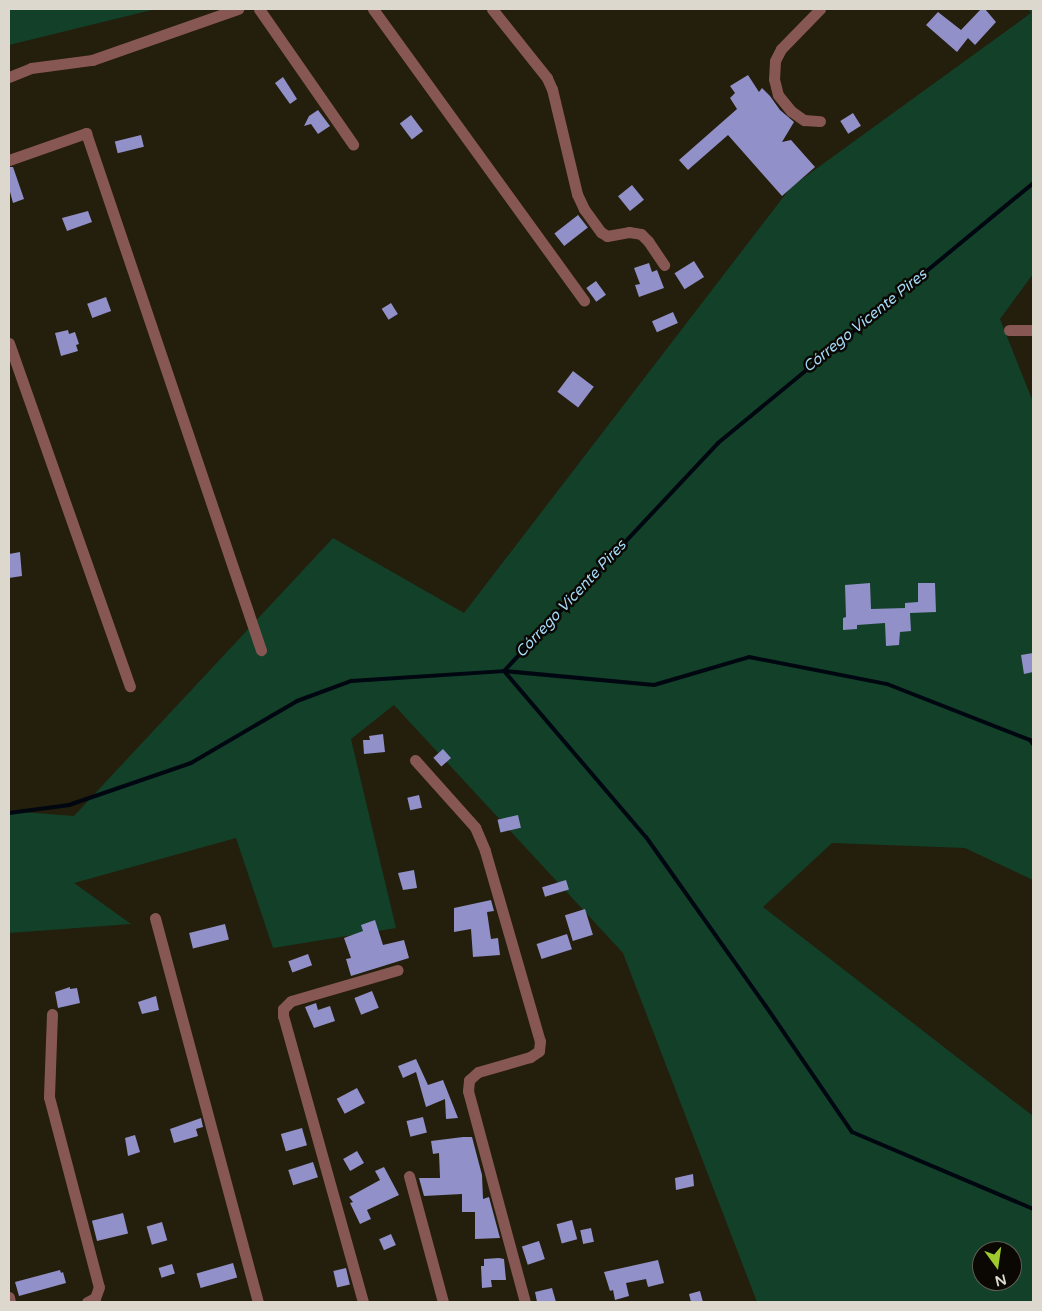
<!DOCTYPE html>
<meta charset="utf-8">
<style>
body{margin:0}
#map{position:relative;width:1042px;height:1311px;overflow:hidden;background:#241e0c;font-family:"Varela Round",sans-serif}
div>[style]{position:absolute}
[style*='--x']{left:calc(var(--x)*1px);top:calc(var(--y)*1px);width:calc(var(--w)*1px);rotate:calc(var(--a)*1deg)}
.green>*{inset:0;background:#124029}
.stream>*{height:4px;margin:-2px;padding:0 2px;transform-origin:2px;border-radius:2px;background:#000710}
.building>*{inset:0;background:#9190c9;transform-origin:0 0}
.minor>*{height:11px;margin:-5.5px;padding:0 5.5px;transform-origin:5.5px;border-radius:5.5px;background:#875754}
span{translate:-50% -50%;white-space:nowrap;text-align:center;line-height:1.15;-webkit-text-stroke:5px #0b0803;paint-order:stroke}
.water-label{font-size:15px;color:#a4daf7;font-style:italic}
.frame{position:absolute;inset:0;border:10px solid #dcd8cd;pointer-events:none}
.north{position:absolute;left:972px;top:1241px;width:50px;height:50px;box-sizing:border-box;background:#0b0803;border:1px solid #5f5b54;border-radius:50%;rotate:166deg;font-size:14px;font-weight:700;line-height:20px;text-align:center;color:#dcd8cd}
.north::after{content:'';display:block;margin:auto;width:18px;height:22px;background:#9eca2e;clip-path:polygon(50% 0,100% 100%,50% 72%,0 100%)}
</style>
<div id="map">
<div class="green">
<i style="clip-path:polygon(9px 9px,156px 9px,9px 45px)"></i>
<i style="clip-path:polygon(evenodd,1028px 9px,1033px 9px,1033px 274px,1000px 319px,1033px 402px,1033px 880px,965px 848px,832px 843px,763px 907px,1033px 1116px,1033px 1302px,757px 1302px,623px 953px,394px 705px,351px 739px,396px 928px,273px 948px,236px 838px,74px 883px,131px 924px,9px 933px,9px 811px,74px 816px,333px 538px,464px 613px,791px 187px,1031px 13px,1028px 9px,982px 1251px,1012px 1251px,1012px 1281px,982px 1281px,982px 1251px)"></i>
</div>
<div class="stream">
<i style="--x:504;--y:671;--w:218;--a:49.5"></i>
<i style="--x:646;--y:837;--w:206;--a:54.7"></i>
<i style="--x:765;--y:1005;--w:154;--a:55.6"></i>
<i style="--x:852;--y:1132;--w:197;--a:23"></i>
<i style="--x:504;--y:671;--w:151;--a:5.3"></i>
<i style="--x:654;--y:685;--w:99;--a:-16.4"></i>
<i style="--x:749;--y:657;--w:141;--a:11.1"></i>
<i style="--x:887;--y:684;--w:154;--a:21.4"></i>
<i style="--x:1030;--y:740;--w:5;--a:53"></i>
<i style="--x:9;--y:813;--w:61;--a:-7.6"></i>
<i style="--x:69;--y:805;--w:129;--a:-19"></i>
<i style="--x:191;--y:763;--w:123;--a:-30.3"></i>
<i style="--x:297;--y:701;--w:58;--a:-20.3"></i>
<i style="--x:351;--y:681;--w:153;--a:-3.7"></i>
<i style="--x:504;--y:671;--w:313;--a:-46.8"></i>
<i style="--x:718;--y:443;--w:408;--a:-39.5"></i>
</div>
<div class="building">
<i style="clip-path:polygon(981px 9px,985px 9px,996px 22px,975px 45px,968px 38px,957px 52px,926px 25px,938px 12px,961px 30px)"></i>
<i style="clip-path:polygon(748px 75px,759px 92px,762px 88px,770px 96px,780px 110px,794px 122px,782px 142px,791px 140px,815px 167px,782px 196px,728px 135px,688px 170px,679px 160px,737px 109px,730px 98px,735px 93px,730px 86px)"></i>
<i style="clip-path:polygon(283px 77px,297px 99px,290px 104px,275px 83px)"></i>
<i style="clip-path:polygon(318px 110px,330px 126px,318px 134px,311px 124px,304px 126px,309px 116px)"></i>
<i style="left:853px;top:113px;width:15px;height:15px;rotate:58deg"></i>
<i style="left:411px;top:115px;width:20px;height:14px;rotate:53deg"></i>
<i style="left:141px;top:135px;width:12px;height:27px;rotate:76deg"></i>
<i style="clip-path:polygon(9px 167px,13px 167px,24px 199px,13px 203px,9px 188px)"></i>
<i style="left:632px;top:185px;width:19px;height:18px;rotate:51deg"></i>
<i style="clip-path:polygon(88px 211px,92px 222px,67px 231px,62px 218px)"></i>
<i style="left:578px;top:215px;width:16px;height:30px;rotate:52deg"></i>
<i style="left:694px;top:261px;width:19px;height:23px;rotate:58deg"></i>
<i style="clip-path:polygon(649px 263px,652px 272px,657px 270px,664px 288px,639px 297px,635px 285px,640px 284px,634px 268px)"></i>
<i style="left:596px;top:281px;width:17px;height:12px;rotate:54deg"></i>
<i style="left:106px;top:297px;width:15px;height:20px;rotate:70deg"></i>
<i style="left:391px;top:303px;width:13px;height:11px;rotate:58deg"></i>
<i style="left:673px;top:312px;width:12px;height:23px;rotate:66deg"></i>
<i style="clip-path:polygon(68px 330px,69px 334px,75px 332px,79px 344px,76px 345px,78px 351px,61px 356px,55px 333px)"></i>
<i style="left:573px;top:371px;width:26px;height:26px;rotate:37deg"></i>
<i style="clip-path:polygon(20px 552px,22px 576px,9px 578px,9px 554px)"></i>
<i style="clip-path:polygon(870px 583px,871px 609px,905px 608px,905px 603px,918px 602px,918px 583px,935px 583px,936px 612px,910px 613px,911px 631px,900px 632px,899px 645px,886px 646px,885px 623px,857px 625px,857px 629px,843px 630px,843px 618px,846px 617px,845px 585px)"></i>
<i style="clip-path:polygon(1033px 653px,1033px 672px,1024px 674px,1021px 655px)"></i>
<i style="clip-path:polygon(383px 734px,385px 752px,364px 754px,363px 740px,370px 740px,369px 736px)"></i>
<i style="left:443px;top:749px;width:12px;height:13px;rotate:48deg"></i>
<i style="left:419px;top:795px;width:13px;height:12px;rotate:77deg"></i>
<i style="left:518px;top:815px;width:13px;height:21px;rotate:77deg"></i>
<i style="clip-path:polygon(414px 870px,417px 888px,403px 890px,398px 873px)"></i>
<i style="left:566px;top:880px;width:10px;height:25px;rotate:73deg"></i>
<i style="clip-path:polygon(491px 900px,494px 911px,487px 912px,491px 939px,498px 938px,500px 955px,473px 957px,471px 929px,454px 932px,454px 908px)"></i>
<i style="left:585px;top:909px;width:27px;height:21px;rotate:73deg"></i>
<i style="clip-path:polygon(375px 920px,383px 945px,404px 940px,409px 958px,351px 976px,346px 959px,351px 958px,344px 938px,363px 931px,361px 925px)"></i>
<i style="left:225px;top:924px;width:16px;height:37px;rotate:76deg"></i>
<i style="left:567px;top:934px;width:16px;height:32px;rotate:72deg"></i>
<i style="left:308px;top:954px;width:12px;height:21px;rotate:70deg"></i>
<i style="clip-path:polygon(70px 987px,70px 989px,77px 988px,80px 1003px,58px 1008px,55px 992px)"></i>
<i style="left:372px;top:991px;width:18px;height:19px;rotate:68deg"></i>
<i style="clip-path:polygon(156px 996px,159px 1010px,142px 1014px,138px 1002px)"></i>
<i style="clip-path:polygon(316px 1003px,318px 1010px,330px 1006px,335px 1021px,314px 1028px,305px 1007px)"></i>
<i style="clip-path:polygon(416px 1059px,428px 1085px,443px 1080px,458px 1118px,446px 1119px,445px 1099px,426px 1107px,416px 1072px,403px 1078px,398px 1066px)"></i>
<i style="left:357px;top:1088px;width:17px;height:23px;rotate:62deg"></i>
<i style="left:423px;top:1117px;width:16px;height:17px;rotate:76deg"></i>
<i style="clip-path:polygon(201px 1118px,203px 1127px,196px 1129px,198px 1136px,174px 1143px,170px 1129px)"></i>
<i style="left:302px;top:1128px;width:18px;height:22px;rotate:74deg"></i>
<i style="clip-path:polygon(135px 1135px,140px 1152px,128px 1156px,125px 1138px)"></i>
<i style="clip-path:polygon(463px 1137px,472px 1137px,482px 1175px,483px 1199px,489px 1197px,500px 1238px,475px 1239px,475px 1212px,462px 1212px,462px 1194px,424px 1196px,419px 1178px,440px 1178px,439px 1153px,433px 1154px,431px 1141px)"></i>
<i style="left:357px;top:1151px;width:14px;height:16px;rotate:60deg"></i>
<i style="left:313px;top:1162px;width:16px;height:26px;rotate:72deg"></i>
<i style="clip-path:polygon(384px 1167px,399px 1195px,367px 1210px,371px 1219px,360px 1224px,350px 1203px,353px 1202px,349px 1197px,380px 1180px,375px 1171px)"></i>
<i style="clip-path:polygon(693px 1174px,694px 1186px,676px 1190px,675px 1178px)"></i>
<i style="left:123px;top:1213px;width:21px;height:32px;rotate:76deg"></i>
<i style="left:572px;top:1220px;width:20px;height:16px;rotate:75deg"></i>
<i style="left:162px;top:1222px;width:19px;height:16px;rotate:74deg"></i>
<i style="left:591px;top:1228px;width:14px;height:11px;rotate:78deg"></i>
<i style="left:391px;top:1234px;width:12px;height:13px;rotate:66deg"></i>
<i style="left:539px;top:1241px;width:19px;height:18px;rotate:72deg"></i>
<i style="clip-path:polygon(499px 1258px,504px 1259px,506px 1280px,491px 1280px,492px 1287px,482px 1288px,481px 1266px,484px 1266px,484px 1259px)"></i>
<i style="clip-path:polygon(658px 1260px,664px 1283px,648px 1287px,646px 1279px,626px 1283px,629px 1296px,615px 1300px,613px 1290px,610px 1291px,604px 1272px)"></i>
<i style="left:233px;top:1263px;width:15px;height:38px;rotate:74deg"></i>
<i style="left:172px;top:1264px;width:10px;height:14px;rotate:73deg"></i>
<i style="left:346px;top:1268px;width:17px;height:13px;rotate:77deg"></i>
<i style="clip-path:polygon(60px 1270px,61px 1273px,63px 1272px,66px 1283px,19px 1296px,15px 1282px)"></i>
<i style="clip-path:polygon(552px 1288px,556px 1302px,537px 1302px,535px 1292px)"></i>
<i style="clip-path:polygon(700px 1291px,703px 1302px,691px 1302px,689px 1294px)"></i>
</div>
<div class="minor">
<i style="--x:259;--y:9;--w:165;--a:55.2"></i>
<i style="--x:373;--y:9;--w:360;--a:54.1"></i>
<i style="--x:492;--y:9;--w:88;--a:51.4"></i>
<i style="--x:547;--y:78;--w:12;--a:66"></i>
<i style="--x:552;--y:89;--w:108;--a:76.6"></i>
<i style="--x:577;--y:194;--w:17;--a:65"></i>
<i style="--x:584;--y:209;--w:29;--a:54"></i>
<i style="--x:601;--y:232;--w:7;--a:34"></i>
<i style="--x:607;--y:236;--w:22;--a:-10"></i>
<i style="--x:629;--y:232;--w:12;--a:9"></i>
<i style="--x:641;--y:234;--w:10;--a:45"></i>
<i style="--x:648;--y:241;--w:29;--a:56"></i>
<i style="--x:820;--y:9;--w:56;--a:134.3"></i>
<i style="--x:781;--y:49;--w:13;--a:117"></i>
<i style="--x:775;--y:61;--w:18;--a:93"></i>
<i style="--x:774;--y:79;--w:16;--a:76"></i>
<i style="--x:778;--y:95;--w:21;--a:51"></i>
<i style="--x:791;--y:111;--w:16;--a:35"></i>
<i style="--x:804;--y:120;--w:16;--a:4"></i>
<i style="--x:9;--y:77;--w:24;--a:-22"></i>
<i style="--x:31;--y:68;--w:62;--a:-7.5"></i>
<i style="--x:92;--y:60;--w:155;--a:-19.3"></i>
<i style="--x:9;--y:160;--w:82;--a:-19.3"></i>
<i style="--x:86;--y:133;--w:546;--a:71.3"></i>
<i style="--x:1009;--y:330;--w:24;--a:0"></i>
<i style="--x:9;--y:343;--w:364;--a:70.6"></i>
<i style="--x:415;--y:760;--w:90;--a:48.2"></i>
<i style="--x:475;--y:827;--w:26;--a:67"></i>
<i style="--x:485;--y:851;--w:198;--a:73.9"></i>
<i style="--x:540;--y:1041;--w:10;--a:96"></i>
<i style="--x:539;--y:1051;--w:11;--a:146"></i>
<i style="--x:530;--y:1057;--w:54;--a:163.9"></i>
<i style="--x:478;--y:1072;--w:12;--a:138"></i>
<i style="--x:469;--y:1080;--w:11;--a:95"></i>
<i style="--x:468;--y:1091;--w:219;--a:74.9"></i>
<i style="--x:155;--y:918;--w:398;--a:75"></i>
<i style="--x:52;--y:1014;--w:83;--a:92.1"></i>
<i style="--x:49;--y:1097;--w:196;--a:75.3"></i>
<i style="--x:99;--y:1287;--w:12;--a:110"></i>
<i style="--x:95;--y:1298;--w:9;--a:153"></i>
<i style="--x:409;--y:1176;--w:131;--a:74.9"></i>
<i style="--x:9;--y:1297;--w:5;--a:79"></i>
<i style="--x:363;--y:1302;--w:297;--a:-105.6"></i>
<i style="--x:283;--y:1016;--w:7;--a:-90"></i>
<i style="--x:283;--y:1009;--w:11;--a:-45"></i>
<i style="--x:291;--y:1001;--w:111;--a:-16.2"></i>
</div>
<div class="water-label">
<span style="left:865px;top:321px;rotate:-39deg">Córrego Vicente Pires</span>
<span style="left:571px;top:599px;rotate:-47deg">Córrego Vicente Pires</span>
</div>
<div class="frame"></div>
<div class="north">N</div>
</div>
